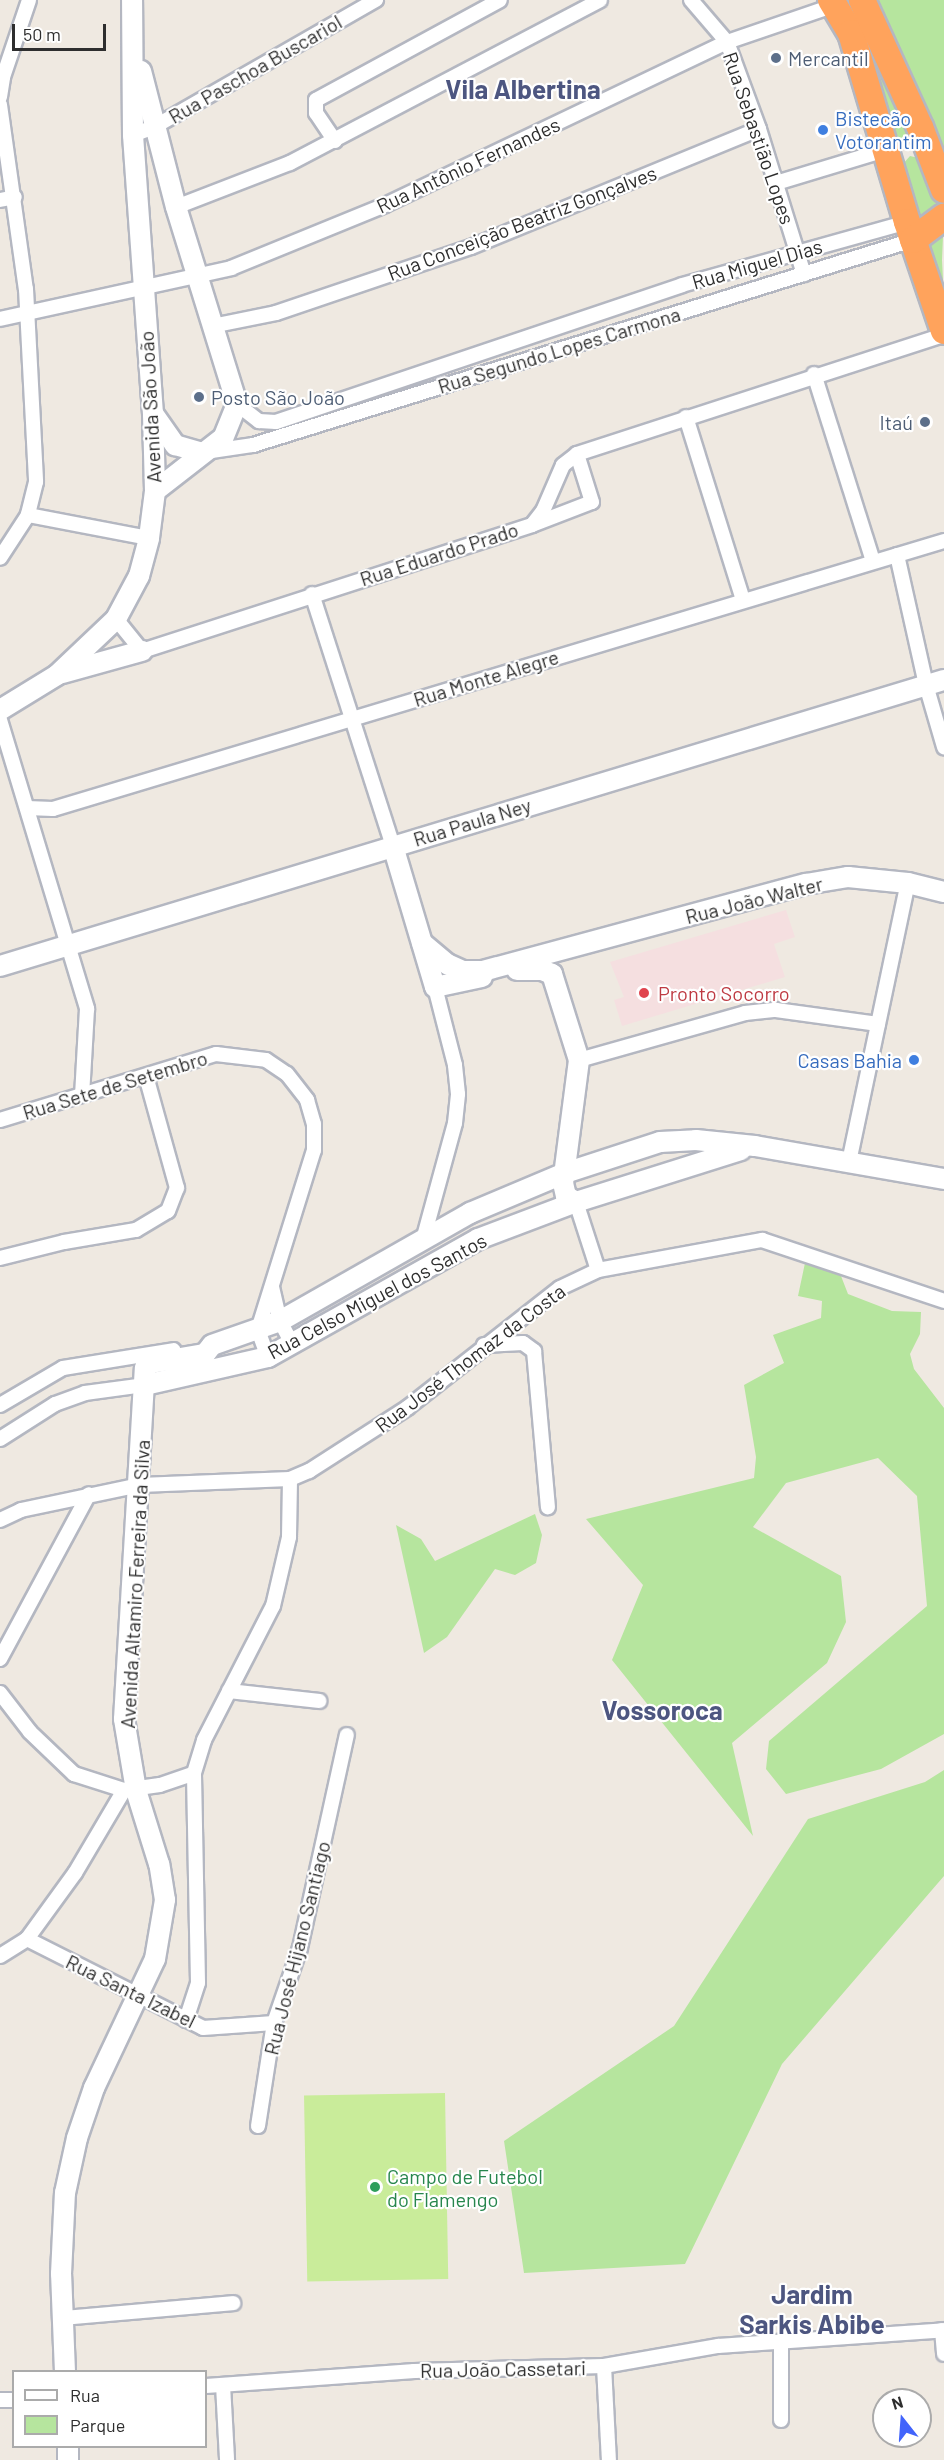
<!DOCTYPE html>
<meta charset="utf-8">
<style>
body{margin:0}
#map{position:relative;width:944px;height:2460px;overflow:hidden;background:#efe9e1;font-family:Barlow,sans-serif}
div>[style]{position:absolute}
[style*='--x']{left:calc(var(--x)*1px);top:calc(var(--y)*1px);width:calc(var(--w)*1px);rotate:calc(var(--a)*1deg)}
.medical>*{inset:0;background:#f5dfe0}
.green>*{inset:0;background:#b6e59e}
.pitch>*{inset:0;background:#c9ec9a;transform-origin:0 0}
.roads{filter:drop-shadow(2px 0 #b4b7c1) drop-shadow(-2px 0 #b4b7c1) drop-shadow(0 2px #b4b7c1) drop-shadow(0 -2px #b4b7c1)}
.street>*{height:14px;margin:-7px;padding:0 7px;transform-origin:7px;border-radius:7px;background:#fff}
.secondary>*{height:20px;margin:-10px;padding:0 10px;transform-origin:10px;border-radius:10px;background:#fff}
.highway>*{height:26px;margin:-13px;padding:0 13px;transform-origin:13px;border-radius:13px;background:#ffa35c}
.dots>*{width:16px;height:16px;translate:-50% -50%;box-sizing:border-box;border:3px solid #fff;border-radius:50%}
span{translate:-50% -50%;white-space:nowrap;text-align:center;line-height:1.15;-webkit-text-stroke:4.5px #fff;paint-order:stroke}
.service-label{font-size:20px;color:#4e5e75}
.left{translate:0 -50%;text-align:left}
.right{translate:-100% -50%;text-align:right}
.street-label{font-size:20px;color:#2e2e2e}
.shop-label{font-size:20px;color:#366cbe}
.health-label{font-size:20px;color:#be3a42}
.leisure-label{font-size:20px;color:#27864d}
.district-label{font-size:26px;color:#4d5680;font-weight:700}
.legend{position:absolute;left:12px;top:2370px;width:195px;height:78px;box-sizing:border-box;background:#fff;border:2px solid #ababab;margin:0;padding:8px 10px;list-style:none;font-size:18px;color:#2e2e2e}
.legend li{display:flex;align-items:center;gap:12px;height:30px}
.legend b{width:30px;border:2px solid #ababab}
.north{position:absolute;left:872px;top:2388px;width:60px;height:60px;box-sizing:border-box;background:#fff;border:2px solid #ababab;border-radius:50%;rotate:343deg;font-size:16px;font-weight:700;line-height:24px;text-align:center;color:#2e2e2e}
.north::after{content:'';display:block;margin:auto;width:21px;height:27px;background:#4264fb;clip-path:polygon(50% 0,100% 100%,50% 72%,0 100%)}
.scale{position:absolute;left:12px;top:24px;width:94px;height:27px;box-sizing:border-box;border:3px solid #2e2e2e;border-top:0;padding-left:8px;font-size:18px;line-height:21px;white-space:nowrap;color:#2e2e2e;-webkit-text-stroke:4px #fff;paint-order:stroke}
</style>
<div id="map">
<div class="medical">
<i style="clip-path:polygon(786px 910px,795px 937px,774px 944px,785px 977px,622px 1026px,614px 1000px,624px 997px,610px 962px)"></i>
</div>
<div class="green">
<i style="clip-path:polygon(838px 0,855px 0,921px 142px,908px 139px,890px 143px)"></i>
<i style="clip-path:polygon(868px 0,944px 0,944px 154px)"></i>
<i style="clip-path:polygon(910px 156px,919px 158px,937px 197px,937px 211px,920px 227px,902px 165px)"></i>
<i style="clip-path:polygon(943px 236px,942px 260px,944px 300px,926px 245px)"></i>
<i style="clip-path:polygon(805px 1263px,841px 1276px,848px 1294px,892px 1311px,921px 1312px,920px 1334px,910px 1354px,914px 1369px,944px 1408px,944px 1734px,881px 1769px,786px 1794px,766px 1769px,769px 1741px,927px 1606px,917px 1496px,878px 1458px,786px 1483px,753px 1527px,841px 1576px,846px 1622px,827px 1663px,732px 1743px,753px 1836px,612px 1660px,643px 1585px,586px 1519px,754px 1478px,756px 1457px,744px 1385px,784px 1363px,773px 1335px,821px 1318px,822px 1301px,798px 1296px)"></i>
<i style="clip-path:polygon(535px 1514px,542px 1535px,536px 1563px,515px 1575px,495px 1569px,447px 1637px,424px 1653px,396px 1525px,421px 1539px,435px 1561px)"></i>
<i style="clip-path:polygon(944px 1770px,944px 1876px,782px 2064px,685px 2264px,524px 2273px,504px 2141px,674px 2026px,808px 1819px,925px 1782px)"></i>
</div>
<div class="pitch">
<i style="left:445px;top:2093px;width:186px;height:141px;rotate:89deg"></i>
</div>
<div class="roads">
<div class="street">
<i style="--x:691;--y:0;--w:55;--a:49.4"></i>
<i style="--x:727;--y:42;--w:93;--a:69.8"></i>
<i style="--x:759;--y:129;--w:152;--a:72.8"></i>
<i style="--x:0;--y:97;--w:20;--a:-81"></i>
<i style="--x:3;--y:77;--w:81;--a:-71.3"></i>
<i style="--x:0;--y:105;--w:186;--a:82"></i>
<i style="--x:26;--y:289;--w:193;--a:87"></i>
<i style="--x:36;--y:482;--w:34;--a:104"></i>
<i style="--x:28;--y:515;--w:51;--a:123.1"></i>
<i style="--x:133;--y:135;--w:22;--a:-21"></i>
<i style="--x:154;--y:127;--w:256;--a:-29.8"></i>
<i style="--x:335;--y:141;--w:34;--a:-124"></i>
<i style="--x:316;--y:113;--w:13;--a:-90"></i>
<i style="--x:316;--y:100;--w:209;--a:-28.5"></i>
<i style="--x:776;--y:183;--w:114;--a:-16.8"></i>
<i style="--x:0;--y:200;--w:15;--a:-11"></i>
<i style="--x:176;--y:207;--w:122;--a:-21.1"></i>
<i style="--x:290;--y:163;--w:350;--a:-27.7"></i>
<i style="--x:0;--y:319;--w:237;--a:-12.4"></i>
<i style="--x:231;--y:268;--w:166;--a:-22.2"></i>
<i style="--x:385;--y:205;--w:379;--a:-25.5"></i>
<i style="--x:727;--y:42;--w:114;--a:-18.9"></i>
<i style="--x:212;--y:326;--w:65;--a:-11.5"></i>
<i style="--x:276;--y:313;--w:206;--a:-18.7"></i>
<i style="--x:471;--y:247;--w:311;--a:-22.3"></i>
<i style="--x:814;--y:374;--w:196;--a:72.5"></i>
<i style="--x:237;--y:404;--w:28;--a:38"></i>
<i style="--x:259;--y:421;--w:17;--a:3"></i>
<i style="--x:276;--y:422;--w:428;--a:-18.6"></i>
<i style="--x:682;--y:285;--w:234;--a:-15.6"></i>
<i style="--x:686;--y:417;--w:192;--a:72.7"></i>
<i style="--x:205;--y:452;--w:49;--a:-8.3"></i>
<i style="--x:253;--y:445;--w:691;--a:-17.26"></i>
<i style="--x:28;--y:515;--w:123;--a:10.8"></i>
<i style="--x:532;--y:525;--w:64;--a:-21"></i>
<i style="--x:592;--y:502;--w:50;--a:-107.4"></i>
<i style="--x:897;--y:555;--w:133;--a:77.4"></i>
<i style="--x:926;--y:685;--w:65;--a:73.8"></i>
<i style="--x:312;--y:594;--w:265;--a:72.2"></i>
<i style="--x:116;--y:619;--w:41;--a:50.9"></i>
<i style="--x:142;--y:651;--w:410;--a:-17.9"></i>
<i style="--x:532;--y:525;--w:18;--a:-52"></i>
<i style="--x:543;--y:511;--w:50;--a:-66.5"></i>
<i style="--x:563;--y:465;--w:18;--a:-38"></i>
<i style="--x:577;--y:454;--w:386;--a:-18"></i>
<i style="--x:0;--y:720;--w:302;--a:73.2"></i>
<i style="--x:87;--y:1009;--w:86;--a:93.3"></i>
<i style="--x:27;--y:808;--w:26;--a:2"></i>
<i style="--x:53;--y:809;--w:930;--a:-16.74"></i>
<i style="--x:579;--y:1060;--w:173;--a:-15.8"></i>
<i style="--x:745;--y:1013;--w:31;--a:-6"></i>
<i style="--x:776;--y:1010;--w:103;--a:7.8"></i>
<i style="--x:0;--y:1120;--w:226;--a:-17"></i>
<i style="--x:216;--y:1054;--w:50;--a:6.8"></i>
<i style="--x:266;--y:1060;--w:25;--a:34"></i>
<i style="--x:287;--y:1074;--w:33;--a:52"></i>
<i style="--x:307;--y:1100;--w:25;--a:74"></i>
<i style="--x:314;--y:1124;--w:26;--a:90"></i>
<i style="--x:314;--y:1150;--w:189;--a:107.3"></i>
<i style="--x:258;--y:1330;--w:29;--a:70"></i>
<i style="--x:849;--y:1162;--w:285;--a:-78.1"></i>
<i style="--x:576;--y:1202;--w:71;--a:72.1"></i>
<i style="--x:423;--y:1240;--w:121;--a:-74.7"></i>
<i style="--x:455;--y:1123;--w:29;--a:-84"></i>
<i style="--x:458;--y:1094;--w:29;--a:-96"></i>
<i style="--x:455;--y:1065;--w:81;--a:-104.4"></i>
<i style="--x:0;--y:1258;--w:66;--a:-14"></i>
<i style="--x:64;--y:1242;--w:73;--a:-9.5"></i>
<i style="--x:136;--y:1230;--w:37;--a:-31"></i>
<i style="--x:168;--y:1211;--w:25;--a:-69"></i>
<i style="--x:177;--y:1188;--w:116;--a:-105.5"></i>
<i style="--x:272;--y:1287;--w:35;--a:77"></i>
<i style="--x:280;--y:1321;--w:27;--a:62"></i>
<i style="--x:484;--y:1345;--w:39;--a:-3"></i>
<i style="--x:523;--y:1343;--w:14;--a:36"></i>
<i style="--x:534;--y:1351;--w:157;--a:84.9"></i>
<i style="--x:0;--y:1405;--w:73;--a:-30.4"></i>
<i style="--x:63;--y:1368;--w:112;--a:-9.2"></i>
<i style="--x:0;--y:1439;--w:65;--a:-32.5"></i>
<i style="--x:55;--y:1404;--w:32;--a:-20"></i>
<i style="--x:85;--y:1393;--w:61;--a:-7.6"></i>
<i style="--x:0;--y:1520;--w:23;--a:-25"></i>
<i style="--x:21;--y:1510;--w:122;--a:-11.9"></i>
<i style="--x:140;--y:1485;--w:150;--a:-2.3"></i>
<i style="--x:0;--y:1659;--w:187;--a:-61.7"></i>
<i style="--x:229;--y:1691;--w:91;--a:6.3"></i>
<i style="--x:0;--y:1693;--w:49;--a:52.4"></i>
<i style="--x:30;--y:1732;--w:61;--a:43.7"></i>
<i style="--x:74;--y:1774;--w:52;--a:17.7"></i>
<i style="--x:124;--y:1790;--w:36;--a:-8"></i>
<i style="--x:160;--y:1785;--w:36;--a:-19"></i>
<i style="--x:27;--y:1939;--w:197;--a:26.8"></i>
<i style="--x:203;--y:2028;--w:71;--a:-4"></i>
<i style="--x:0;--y:1956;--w:32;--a:-32"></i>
<i style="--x:27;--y:1939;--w:82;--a:-54"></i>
<i style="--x:75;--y:1873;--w:96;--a:-59.4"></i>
<i style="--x:186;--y:2020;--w:39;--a:-72"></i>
<i style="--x:198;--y:1983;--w:210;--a:-91.1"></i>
<i style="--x:194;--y:1773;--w:34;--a:-73"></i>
<i style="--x:204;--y:1740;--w:151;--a:-62.8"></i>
<i style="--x:273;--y:1606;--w:71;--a:-76.9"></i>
<i style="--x:289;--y:1537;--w:58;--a:-89"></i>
<i style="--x:290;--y:1479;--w:21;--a:-23"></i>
<i style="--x:309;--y:1471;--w:117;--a:-32.7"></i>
<i style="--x:407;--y:1408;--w:194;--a:-38.1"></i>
<i style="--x:560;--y:1288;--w:42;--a:-25.3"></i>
<i style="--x:598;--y:1270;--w:167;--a:-10.4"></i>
<i style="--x:762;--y:1240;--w:192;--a:18.5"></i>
<i style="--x:258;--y:2126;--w:104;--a:-81.2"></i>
<i style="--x:274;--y:2023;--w:79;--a:-70.9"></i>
<i style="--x:300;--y:1948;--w:218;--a:-77.6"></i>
<i style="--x:63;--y:2318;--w:171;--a:-5"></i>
<i style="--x:942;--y:2330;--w:24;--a:85"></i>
<i style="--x:604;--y:2366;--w:94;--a:87"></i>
<i style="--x:223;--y:2385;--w:75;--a:86.9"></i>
<i style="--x:206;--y:2386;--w:209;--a:-4.1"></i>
<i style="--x:414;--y:2371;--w:190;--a:-1.5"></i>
<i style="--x:604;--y:2366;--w:116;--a:-10"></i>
<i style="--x:718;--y:2346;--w:227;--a:-4"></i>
<i style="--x:0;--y:2400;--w:14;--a:0"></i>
<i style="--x:781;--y:2420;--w:77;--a:-90"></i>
</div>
<div class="secondary">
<i style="--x:141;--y:71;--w:140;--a:75.6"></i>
<i style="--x:176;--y:207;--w:206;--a:72.8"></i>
<i style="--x:237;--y:404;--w:37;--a:112"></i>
<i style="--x:223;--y:438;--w:86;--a:142.1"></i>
<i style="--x:154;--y:415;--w:37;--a:55"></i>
<i style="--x:175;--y:445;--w:29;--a:16"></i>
<i style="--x:62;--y:673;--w:83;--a:-15.4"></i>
<i style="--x:0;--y:710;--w:67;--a:-31.6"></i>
<i style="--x:57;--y:675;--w:81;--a:-43.5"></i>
<i style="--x:116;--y:619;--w:49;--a:-61.9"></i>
<i style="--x:139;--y:576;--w:39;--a:-75"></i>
<i style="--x:149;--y:538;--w:47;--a:-82.7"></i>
<i style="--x:155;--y:491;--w:77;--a:-91.5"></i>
<i style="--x:153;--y:414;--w:280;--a:-94.1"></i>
<i style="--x:133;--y:135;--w:135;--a:-90.4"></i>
<i style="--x:393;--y:846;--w:147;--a:73.4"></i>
<i style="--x:435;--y:987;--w:48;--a:-12"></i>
<i style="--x:422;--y:943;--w:33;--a:40"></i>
<i style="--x:447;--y:964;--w:17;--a:24"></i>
<i style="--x:463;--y:971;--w:20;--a:0"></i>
<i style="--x:483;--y:971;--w:335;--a:-15.1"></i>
<i style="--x:806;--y:884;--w:43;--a:-9.5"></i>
<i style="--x:848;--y:877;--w:60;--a:5.7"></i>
<i style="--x:908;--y:883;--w:37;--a:14"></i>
<i style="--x:0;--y:966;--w:986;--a:-16.86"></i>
<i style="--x:517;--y:970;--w:25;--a:0"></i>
<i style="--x:542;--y:970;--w:11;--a:22"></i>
<i style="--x:552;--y:974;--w:90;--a:72.6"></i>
<i style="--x:579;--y:1060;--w:124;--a:97.4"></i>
<i style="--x:563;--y:1183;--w:13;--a:77"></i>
<i style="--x:566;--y:1196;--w:12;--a:31"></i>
<i style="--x:145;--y:1385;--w:126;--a:-12.8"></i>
<i style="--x:268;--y:1357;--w:241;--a:-29.3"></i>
<i style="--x:478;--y:1239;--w:105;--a:-20.7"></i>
<i style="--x:576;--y:1202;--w:173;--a:-17.5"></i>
<i style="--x:65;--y:2372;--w:98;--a:-92.3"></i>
<i style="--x:61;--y:2274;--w:81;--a:-87.2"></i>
<i style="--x:65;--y:2193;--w:56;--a:-77.7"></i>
<i style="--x:77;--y:2138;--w:53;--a:-71.2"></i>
<i style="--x:94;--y:2088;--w:143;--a:-64.7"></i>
<i style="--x:155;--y:1959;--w:60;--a:-80.4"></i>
<i style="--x:165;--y:1900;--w:36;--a:-99"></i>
<i style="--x:159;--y:1864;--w:77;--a:-107.3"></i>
<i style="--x:136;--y:1790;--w:72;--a:-99.6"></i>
<i style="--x:124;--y:1719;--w:352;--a:-86.6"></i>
<i style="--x:145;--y:1368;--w:8;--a:-40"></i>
<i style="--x:151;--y:1363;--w:55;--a:-9.5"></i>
<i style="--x:205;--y:1354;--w:11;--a:-52"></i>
<i style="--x:212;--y:1345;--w:72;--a:-19.4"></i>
<i style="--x:280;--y:1321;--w:219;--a:-29.6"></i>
<i style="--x:470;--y:1213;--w:103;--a:-22.8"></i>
<i style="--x:565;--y:1173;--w:100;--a:-18.1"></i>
<i style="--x:660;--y:1142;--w:36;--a:-3"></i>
<i style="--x:696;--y:1140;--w:59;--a:5.8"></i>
<i style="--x:755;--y:1146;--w:192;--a:9.9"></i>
<i style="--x:68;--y:2446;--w:14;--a:90"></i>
</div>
<div class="highway">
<i style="--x:831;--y:0;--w:39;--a:59"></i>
<i style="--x:851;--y:33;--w:197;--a:73.5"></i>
<i style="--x:907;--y:222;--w:115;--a:71.3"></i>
<i style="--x:862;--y:0;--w:140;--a:65.5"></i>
<i style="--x:920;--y:127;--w:67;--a:69.1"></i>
<i style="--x:913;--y:240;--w:39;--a:-37"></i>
</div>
</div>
<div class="dots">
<i style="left:776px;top:58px;background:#5c6f8a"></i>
<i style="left:823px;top:130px;background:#3f7fe0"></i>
<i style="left:199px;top:397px;background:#5c6f8a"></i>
<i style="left:925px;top:422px;background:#5c6f8a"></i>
<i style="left:644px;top:993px;background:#e0444e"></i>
<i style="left:914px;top:1060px;background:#3f7fe0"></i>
<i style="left:375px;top:2187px;background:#2e9e5b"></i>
</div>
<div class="service-label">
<span class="left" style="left:788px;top:58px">Mercantil</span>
<span class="left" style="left:211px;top:397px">Posto São João</span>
<span class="right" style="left:913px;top:422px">Itaú</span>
</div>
<div class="street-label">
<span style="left:255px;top:69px;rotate:-30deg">Rua Paschoa Buscariol</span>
<span style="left:759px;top:138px;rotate:71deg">Rua Sebastião Lopes</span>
<span style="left:468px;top:165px;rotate:-25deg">Rua Antônio Fernandes</span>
<span style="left:522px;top:223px;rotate:-21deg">Rua Conceição Beatriz Gonçalves</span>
<span style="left:757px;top:264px;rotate:-16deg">Rua Miguel Dias</span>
<span style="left:559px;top:350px;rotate:-17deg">Rua Segundo Lopes Carmona</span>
<span style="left:150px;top:407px;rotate:-93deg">Avenida São João</span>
<span style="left:439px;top:554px;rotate:-18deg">Rua Eduardo Prado</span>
<span style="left:486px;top:678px;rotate:-17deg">Rua Monte Alegre</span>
<span style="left:472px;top:822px;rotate:-17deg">Rua Paula Ney</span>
<span style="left:754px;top:900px;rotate:-14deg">Rua João Walter</span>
<span style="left:115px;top:1085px;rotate:-17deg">Rua Sete de Setembro</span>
<span style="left:377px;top:1296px;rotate:-28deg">Rua Celso Miguel dos Santos</span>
<span style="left:470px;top:1358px;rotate:-37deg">Rua José Thomaz da Costa</span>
<span style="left:135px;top:1584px;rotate:-87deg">Avenida Altamiro Ferreira da Silva</span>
<span style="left:297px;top:1948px;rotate:-76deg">Rua José Hijano Santiago</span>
<span style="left:131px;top:1991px;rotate:26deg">Rua Santa Izabel</span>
<span style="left:503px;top:2369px;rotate:-1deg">Rua João Cassetari</span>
</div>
<div class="shop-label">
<span class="left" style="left:835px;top:130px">Bistecão<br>Votorantim</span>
<span class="right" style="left:902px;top:1060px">Casas Bahia</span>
</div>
<div class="health-label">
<span class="left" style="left:658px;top:993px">Pronto Socorro</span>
</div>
<div class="leisure-label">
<span class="left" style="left:387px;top:2188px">Campo de Futebol<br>do Flamengo</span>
</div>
<div class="district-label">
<span style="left:523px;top:89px">Vila Albertina</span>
<span style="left:662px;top:1710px">Vossoroca</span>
<span style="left:812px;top:2309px">Jardim<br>Sarkis Abibe</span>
</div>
<ul class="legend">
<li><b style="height:8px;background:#fff"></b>Rua</li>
<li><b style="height:16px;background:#b6e59e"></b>Parque</li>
</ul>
<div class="north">N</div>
<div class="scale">50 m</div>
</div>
